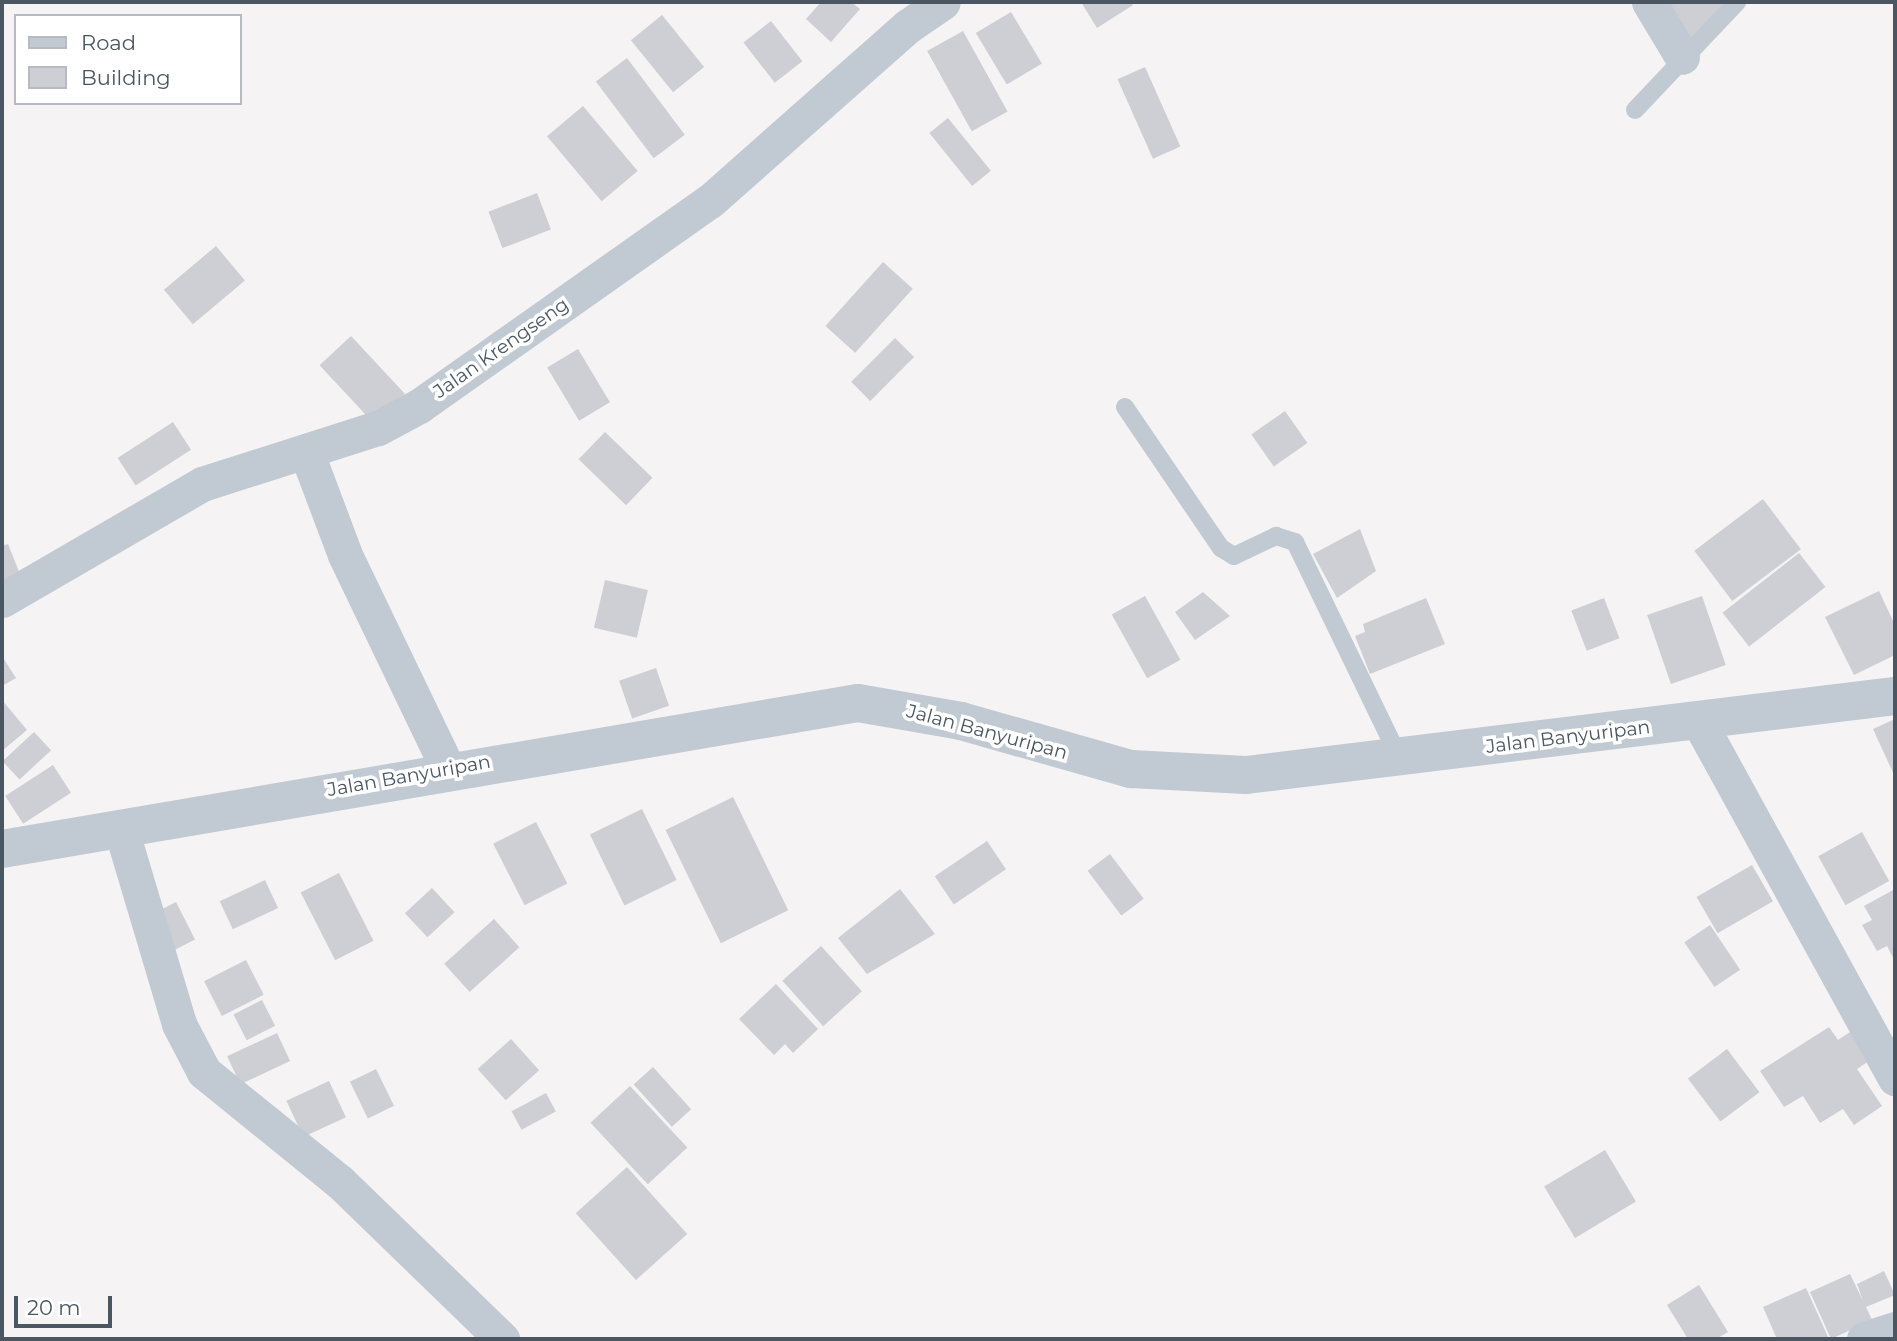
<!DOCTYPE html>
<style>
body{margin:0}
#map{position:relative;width:1897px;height:1341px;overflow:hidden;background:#f5f3f3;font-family:Montserrat,sans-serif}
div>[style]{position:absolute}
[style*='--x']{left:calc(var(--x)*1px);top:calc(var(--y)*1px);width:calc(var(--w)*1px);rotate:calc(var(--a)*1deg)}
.building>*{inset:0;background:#cdcfd5;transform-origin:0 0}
.service>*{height:18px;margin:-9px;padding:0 9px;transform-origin:9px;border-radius:9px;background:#c1cad2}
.minor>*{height:35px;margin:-17.5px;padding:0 17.5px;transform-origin:17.5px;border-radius:17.5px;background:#c1cad2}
.tertiary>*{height:38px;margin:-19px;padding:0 19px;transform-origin:19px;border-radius:19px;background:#c1cad2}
span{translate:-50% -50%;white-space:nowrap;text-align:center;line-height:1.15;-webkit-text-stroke:7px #fff;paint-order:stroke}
.street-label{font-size:19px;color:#4a5661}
.frame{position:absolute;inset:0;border:4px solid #4a5661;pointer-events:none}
.legend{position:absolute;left:14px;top:14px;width:228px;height:91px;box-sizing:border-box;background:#fff;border:2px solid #b7bbc0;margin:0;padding:9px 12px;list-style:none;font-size:21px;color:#4a5661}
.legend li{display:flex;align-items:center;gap:14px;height:35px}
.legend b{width:35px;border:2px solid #b7bbc0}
.scale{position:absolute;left:14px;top:1296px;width:98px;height:32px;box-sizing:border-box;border:4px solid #4a5661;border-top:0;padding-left:9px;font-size:21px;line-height:24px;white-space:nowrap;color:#4a5661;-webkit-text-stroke:5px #fff;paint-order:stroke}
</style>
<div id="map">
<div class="building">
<i style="clip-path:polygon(821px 2px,851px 2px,860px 9px,831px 42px,806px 19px)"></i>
<i style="clip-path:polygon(1081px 2px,1131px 2px,1133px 5px,1097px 28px)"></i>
<i style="clip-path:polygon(1660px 2px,1734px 2px,1692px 41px)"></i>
<i style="left:1011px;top:12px;width:60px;height:41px;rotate:59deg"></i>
<i style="left:662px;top:15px;width:67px;height:40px;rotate:51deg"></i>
<i style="left:771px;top:21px;width:51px;height:35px;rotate:52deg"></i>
<i style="left:963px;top:31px;width:92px;height:41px;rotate:61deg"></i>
<i style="left:627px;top:58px;width:96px;height:39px;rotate:53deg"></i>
<i style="left:1145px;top:67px;width:87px;height:30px;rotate:66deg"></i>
<i style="left:583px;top:106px;width:85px;height:47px;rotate:50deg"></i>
<i style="left:948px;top:118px;width:68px;height:24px;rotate:51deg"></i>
<i style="left:537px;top:193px;width:39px;height:52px;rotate:69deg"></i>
<i style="left:216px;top:246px;width:45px;height:68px;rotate:50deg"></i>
<i style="left:883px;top:262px;width:40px;height:86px;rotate:42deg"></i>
<i style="left:351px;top:336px;width:79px;height:43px;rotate:47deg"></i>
<i style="left:895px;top:338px;width:27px;height:62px;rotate:45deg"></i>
<i style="left:578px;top:349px;width:62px;height:36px;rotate:59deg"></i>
<i style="left:1285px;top:411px;width:39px;height:41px;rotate:55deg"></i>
<i style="left:173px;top:422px;width:33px;height:66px;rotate:57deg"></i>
<i style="left:605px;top:432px;width:66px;height:38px;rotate:44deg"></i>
<i style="left:1763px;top:499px;width:63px;height:86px;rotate:53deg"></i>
<i style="clip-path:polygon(1360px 529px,1376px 571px,1337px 598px,1313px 554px)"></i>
<i style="clip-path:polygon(8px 544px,24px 584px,2px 593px,2px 546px)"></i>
<i style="left:1799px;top:553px;width:43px;height:97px;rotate:52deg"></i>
<i style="left:605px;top:580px;width:44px;height:49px;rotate:13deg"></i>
<i style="clip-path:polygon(1879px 591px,1895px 625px,1895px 655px,1854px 675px,1825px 617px)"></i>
<i style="clip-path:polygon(1203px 592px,1230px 616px,1195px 640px,1175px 612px)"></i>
<i style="left:1145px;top:596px;width:73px;height:38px;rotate:61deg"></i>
<i style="left:1702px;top:596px;width:73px;height:58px;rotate:71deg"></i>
<i style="clip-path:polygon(1426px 598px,1445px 644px,1370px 674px,1355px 636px,1365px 632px,1363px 624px)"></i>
<i style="left:1604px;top:598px;width:43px;height:35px;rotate:69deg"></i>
<i style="clip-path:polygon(2px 656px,16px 678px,2px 686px)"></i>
<i style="left:656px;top:668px;width:40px;height:39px;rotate:71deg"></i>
<i style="clip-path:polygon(2px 700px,27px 730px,2px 751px)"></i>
<i style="clip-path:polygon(1895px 719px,1895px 777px,1873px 729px)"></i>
<i style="left:34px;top:732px;width:25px;height:43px;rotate:47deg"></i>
<i style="left:53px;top:765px;width:33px;height:57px;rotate:57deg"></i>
<i style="left:733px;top:797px;width:126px;height:75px;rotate:64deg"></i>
<i style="left:642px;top:809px;width:79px;height:58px;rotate:64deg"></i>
<i style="left:536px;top:822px;width:69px;height:48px;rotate:63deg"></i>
<i style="left:1862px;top:832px;width:56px;height:50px;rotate:61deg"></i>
<i style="left:987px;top:841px;width:34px;height:63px;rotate:56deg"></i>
<i style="left:1110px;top:854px;width:56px;height:28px;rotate:53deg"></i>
<i style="left:1752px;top:865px;width:42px;height:64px;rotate:60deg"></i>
<i style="left:339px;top:873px;width:76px;height:43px;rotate:63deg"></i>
<i style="left:265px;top:880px;width:31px;height:50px;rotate:65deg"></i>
<i style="left:432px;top:888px;width:33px;height:37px;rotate:47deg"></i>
<i style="clip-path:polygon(900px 889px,935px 934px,867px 974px,838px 938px)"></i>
<i style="clip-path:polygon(1895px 889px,1895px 962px,1887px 946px,1877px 951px,1862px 925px,1872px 920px,1864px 906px)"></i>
<i style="left:176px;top:902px;width:42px;height:28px;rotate:63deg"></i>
<i style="left:494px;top:919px;width:38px;height:67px;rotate:48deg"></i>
<i style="left:1710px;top:925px;width:54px;height:31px;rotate:56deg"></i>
<i style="left:821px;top:946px;width:61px;height:52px;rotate:48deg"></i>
<i style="left:246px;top:960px;width:39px;height:47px;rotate:63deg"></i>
<i style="clip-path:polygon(776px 984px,818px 1029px,793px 1053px,785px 1044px,774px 1055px,739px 1019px)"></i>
<i style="left:262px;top:1000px;width:29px;height:32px;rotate:63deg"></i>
<i style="clip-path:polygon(1829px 1027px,1838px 1040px,1853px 1030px,1872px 1059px,1857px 1069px,1882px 1106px,1854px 1125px,1843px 1109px,1820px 1123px,1803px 1096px,1784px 1107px,1760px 1071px)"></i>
<i style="left:277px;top:1033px;width:31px;height:55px;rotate:65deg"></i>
<i style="left:511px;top:1039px;width:42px;height:45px;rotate:48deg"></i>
<i style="left:1727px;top:1049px;width:54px;height:49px;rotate:53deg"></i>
<i style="left:653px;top:1067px;width:57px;height:26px;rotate:48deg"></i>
<i style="left:376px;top:1069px;width:41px;height:29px;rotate:64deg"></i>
<i style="left:329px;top:1081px;width:40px;height:47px;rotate:65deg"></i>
<i style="left:630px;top:1086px;width:84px;height:54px;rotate:47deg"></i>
<i style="left:546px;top:1093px;width:21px;height:39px;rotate:62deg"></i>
<i style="left:1605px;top:1150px;width:60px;height:71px;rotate:59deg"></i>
<i style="left:627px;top:1167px;width:90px;height:69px;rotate:48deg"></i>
<i style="clip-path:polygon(1884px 1271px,1895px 1295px,1866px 1307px,1872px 1320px,1831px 1339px,1810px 1292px,1850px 1274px,1863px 1301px,1857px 1284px)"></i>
<i style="clip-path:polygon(1699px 1285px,1728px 1332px,1716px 1339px,1688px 1339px,1667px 1305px)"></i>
<i style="clip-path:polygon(1806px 1288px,1829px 1339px,1777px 1339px,1763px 1307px)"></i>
</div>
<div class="service">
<i style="--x:1635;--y:110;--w:149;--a:-46.6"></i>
<i style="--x:1125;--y:407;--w:171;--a:55.8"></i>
<i style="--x:1221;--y:548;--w:15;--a:32"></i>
<i style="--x:1234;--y:556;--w:47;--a:-25.5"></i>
<i style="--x:1276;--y:536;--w:20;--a:18"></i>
<i style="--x:1295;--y:542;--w:241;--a:64.2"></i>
</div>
<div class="minor">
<i style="--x:1649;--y:2;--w:64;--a:59"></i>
<i style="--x:306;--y:451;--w:111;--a:69.4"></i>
<i style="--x:345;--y:555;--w:237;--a:64.3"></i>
<i style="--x:2;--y:600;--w:231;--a:-30.1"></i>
<i style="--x:202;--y:484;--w:185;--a:-17.7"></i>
<i style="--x:378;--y:428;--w:47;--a:-28.2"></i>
<i style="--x:419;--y:406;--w:356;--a:-35.2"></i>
<i style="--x:710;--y:201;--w:264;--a:-41.5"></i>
<i style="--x:908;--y:26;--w:42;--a:-34.4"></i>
<i style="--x:1698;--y:720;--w:409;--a:61.2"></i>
<i style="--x:121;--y:829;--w:203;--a:73.4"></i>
<i style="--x:179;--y:1024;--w:54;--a:62.5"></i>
<i style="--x:204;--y:1072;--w:175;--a:39"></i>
<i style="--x:340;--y:1182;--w:226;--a:44.1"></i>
<i style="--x:1864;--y:1339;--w:33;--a:-18"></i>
</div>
<div class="tertiary">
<i style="--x:2;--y:849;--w:868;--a:-9.68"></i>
<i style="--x:858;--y:703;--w:105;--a:9.9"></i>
<i style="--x:961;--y:721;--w:177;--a:15.8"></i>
<i style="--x:1131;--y:769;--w:115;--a:3"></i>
<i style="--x:1246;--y:775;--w:654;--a:-6.94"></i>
</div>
<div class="street-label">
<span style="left:501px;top:348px;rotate:-35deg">Jalan Krengseng</span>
<span style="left:987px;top:732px;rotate:15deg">Jalan Banyuripan</span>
<span style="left:1568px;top:737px;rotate:-7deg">Jalan Banyuripan</span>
<span style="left:409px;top:776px;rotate:-10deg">Jalan Banyuripan</span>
</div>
<div class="frame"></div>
<ul class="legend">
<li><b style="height:9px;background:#c1cad2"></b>Road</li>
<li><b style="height:19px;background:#cdcfd5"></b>Building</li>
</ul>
<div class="scale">20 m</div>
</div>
